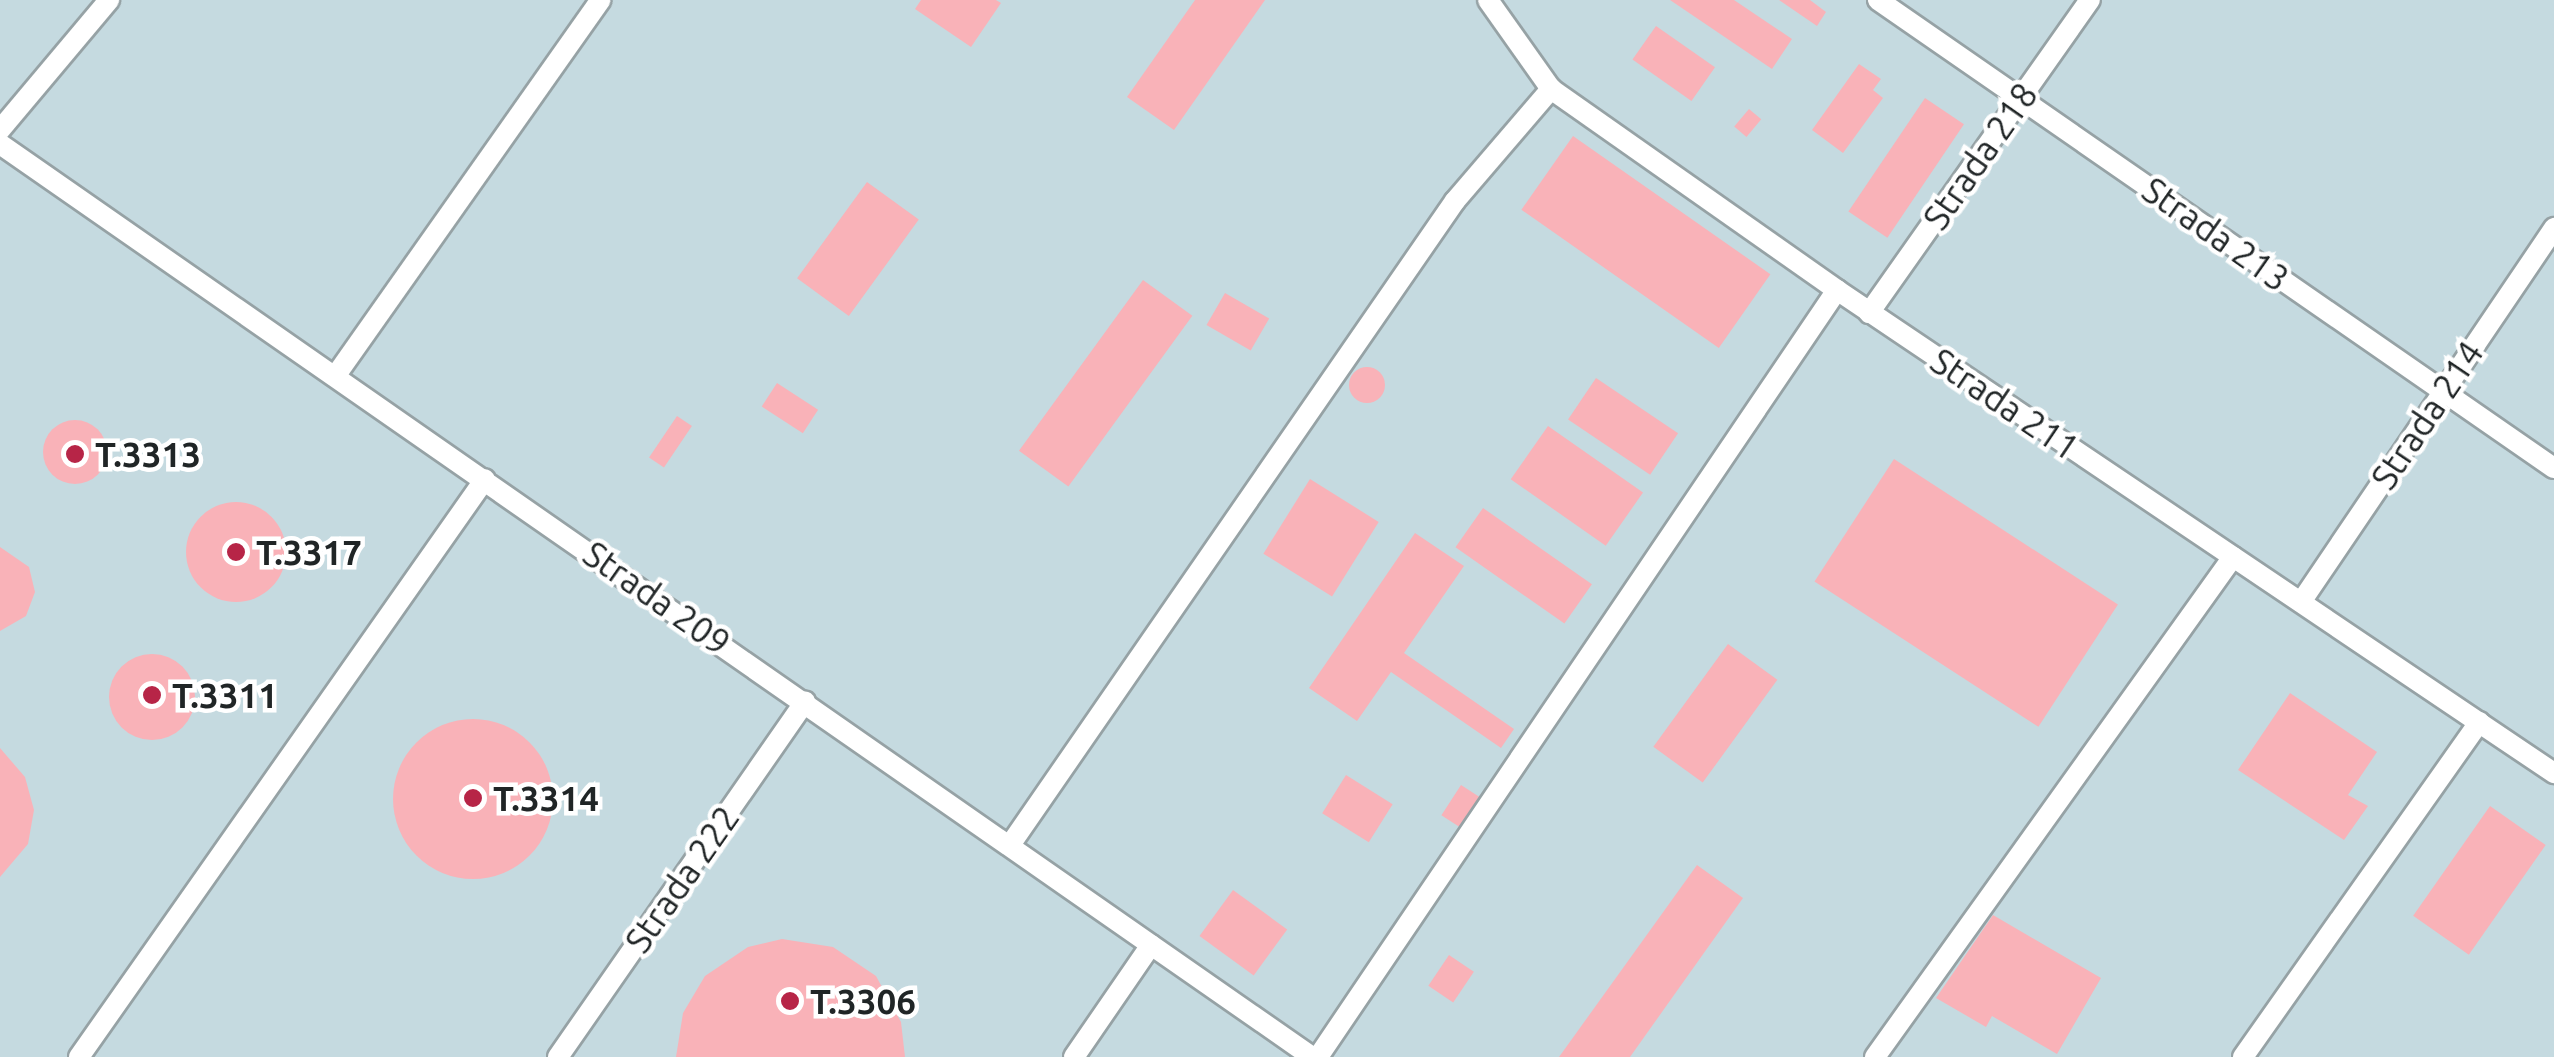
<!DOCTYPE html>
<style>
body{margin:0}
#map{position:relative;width:2554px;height:1057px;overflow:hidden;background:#d8e5e8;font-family:Ubuntu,sans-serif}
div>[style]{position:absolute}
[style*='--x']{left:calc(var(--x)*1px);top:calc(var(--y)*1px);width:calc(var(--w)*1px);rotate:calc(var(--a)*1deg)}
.built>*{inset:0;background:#c5dae0;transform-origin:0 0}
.building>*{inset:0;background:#f9b2b8;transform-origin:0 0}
.round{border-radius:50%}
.roads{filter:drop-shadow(2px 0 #96a2a5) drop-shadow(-2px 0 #96a2a5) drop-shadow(0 2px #96a2a5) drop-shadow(0 -2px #96a2a5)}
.service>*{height:20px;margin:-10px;padding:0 10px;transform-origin:10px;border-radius:10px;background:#fff}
.dots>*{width:28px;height:28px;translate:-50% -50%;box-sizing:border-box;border:5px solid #fff;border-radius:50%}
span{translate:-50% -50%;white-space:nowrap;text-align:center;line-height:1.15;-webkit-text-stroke:9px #fff;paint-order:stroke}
.street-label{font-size:35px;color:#202526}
.poi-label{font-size:35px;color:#202526;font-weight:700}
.left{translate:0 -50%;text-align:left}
</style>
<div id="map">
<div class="built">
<i style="left:0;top:0;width:2554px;height:1057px"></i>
</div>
<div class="building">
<i style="clip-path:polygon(921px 0,996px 0,1001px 3px,971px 47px,915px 9px)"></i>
<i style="clip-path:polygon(1195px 0,1265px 0,1174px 130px,1127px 97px)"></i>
<i style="clip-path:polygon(1670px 0,1734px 0,1792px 39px,1772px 69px)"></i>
<i style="clip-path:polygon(1779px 0,1810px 0,1826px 12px,1817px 26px)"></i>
<i style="left:1656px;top:26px;width:72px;height:41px;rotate:35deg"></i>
<i style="clip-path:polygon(1859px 64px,1881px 79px,1873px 90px,1883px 98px,1843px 153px,1812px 130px)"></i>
<i style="left:1925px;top:98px;width:47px;height:137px;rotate:34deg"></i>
<i style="left:1749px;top:109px;width:16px;height:23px;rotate:40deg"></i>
<i style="left:1573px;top:136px;width:241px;height:90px;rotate:35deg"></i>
<i style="left:867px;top:182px;width:64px;height:119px;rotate:36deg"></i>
<i style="left:1143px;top:280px;width:61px;height:211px;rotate:36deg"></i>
<i style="left:1225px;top:293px;width:51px;height:37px;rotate:30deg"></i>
<i class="round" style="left:1349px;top:367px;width:36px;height:36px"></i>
<i style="left:1596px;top:378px;width:99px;height:50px;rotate:34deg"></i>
<i style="left:777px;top:383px;width:49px;height:28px;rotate:33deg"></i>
<i style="left:677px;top:416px;width:18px;height:50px;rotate:34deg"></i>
<i class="round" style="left:43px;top:420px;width:64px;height:64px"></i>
<i style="left:1548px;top:426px;width:116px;height:65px;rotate:35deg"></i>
<i style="left:1894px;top:459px;width:267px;height:146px;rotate:33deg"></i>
<i style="left:1310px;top:479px;width:81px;height:88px;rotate:32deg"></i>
<i class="round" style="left:186px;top:502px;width:100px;height:100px"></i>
<i style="left:1483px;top:508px;width:133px;height:48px;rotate:35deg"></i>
<i style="clip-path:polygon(1415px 533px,1464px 566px,1404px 653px,1514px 729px,1501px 748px,1391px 672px,1357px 721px,1309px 688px)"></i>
<i style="clip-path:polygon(0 547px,29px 567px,35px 592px,26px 616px,0 631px)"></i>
<i style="left:1728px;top:644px;width:61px;height:127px;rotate:36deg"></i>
<i class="round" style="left:109px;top:654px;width:86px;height:86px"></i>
<i style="clip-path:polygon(2290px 693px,2377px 752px,2348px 795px,2368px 806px,2344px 840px,2238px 770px)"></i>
<i class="round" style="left:393px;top:719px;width:160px;height:160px"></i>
<i style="clip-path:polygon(0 748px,25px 777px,34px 810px,28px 844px,0 877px)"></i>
<i style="left:1346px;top:775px;width:55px;height:45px;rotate:32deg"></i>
<i style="left:1461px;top:785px;width:24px;height:36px;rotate:33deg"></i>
<i style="left:2490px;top:806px;width:68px;height:134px;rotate:35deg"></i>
<i style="clip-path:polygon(1697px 865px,1743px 898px,1630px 1057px,1559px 1057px)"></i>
<i style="left:1233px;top:890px;width:67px;height:57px;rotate:36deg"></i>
<i style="clip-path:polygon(1993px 915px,2101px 978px,2057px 1054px,1992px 1016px,1986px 1027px,1936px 998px)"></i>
<i style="clip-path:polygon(782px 939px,833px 947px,876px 976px,901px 1022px,905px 1057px,676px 1057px,683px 1013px,705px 976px,748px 947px)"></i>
<i style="left:1449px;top:955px;width:30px;height:37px;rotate:34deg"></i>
</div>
<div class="roads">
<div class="service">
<i style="--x:1488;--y:0;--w:109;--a:54.7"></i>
<i style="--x:1551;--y:89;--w:350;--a:35.1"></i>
<i style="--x:1837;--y:290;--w:865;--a:33.97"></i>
<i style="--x:1878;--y:0;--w:822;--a:34.7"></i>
<i style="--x:0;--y:130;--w:170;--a:-50"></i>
<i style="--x:0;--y:144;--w:1598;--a:34.83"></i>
<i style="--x:1869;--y:313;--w:383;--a:-54.8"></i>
<i style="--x:336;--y:375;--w:459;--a:-54.8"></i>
<i style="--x:2301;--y:602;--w:452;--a:-55.9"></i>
<i style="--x:1010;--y:845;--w:783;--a:-55.36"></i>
<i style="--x:1455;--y:201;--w:148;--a:-49.4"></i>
<i style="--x:79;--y:1057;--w:706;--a:-54.91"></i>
<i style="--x:558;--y:1057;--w:433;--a:-55.2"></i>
<i style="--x:1074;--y:1057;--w:136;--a:-55.5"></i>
<i style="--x:1318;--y:1057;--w:926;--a:-55.92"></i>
<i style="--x:1875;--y:1057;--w:615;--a:-54.4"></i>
<i style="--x:2243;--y:1057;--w:410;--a:-54.8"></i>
</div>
</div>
<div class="dots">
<i style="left:75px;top:454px;background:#b72547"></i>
<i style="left:236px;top:552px;background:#b72547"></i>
<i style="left:152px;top:695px;background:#b72547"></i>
<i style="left:473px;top:798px;background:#b72547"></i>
<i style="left:790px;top:1001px;background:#b72547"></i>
</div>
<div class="street-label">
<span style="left:1980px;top:156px;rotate:-55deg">Strada 218</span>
<span style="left:2216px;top:234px;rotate:35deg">Strada 213</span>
<span style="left:2005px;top:404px;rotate:34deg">Strada 211</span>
<span style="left:2427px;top:415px;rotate:-56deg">Strada 214</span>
<span style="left:657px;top:598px;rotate:35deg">Strada 209</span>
<span style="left:682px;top:879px;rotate:-55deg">Strada 222</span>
</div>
<div class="poi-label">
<span class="left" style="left:95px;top:454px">T.3313</span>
<span class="left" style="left:256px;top:552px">T.3317</span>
<span class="left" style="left:172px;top:695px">T.3311</span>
<span class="left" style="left:493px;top:798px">T.3314</span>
<span class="left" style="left:810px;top:1001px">T.3306</span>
</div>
</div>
